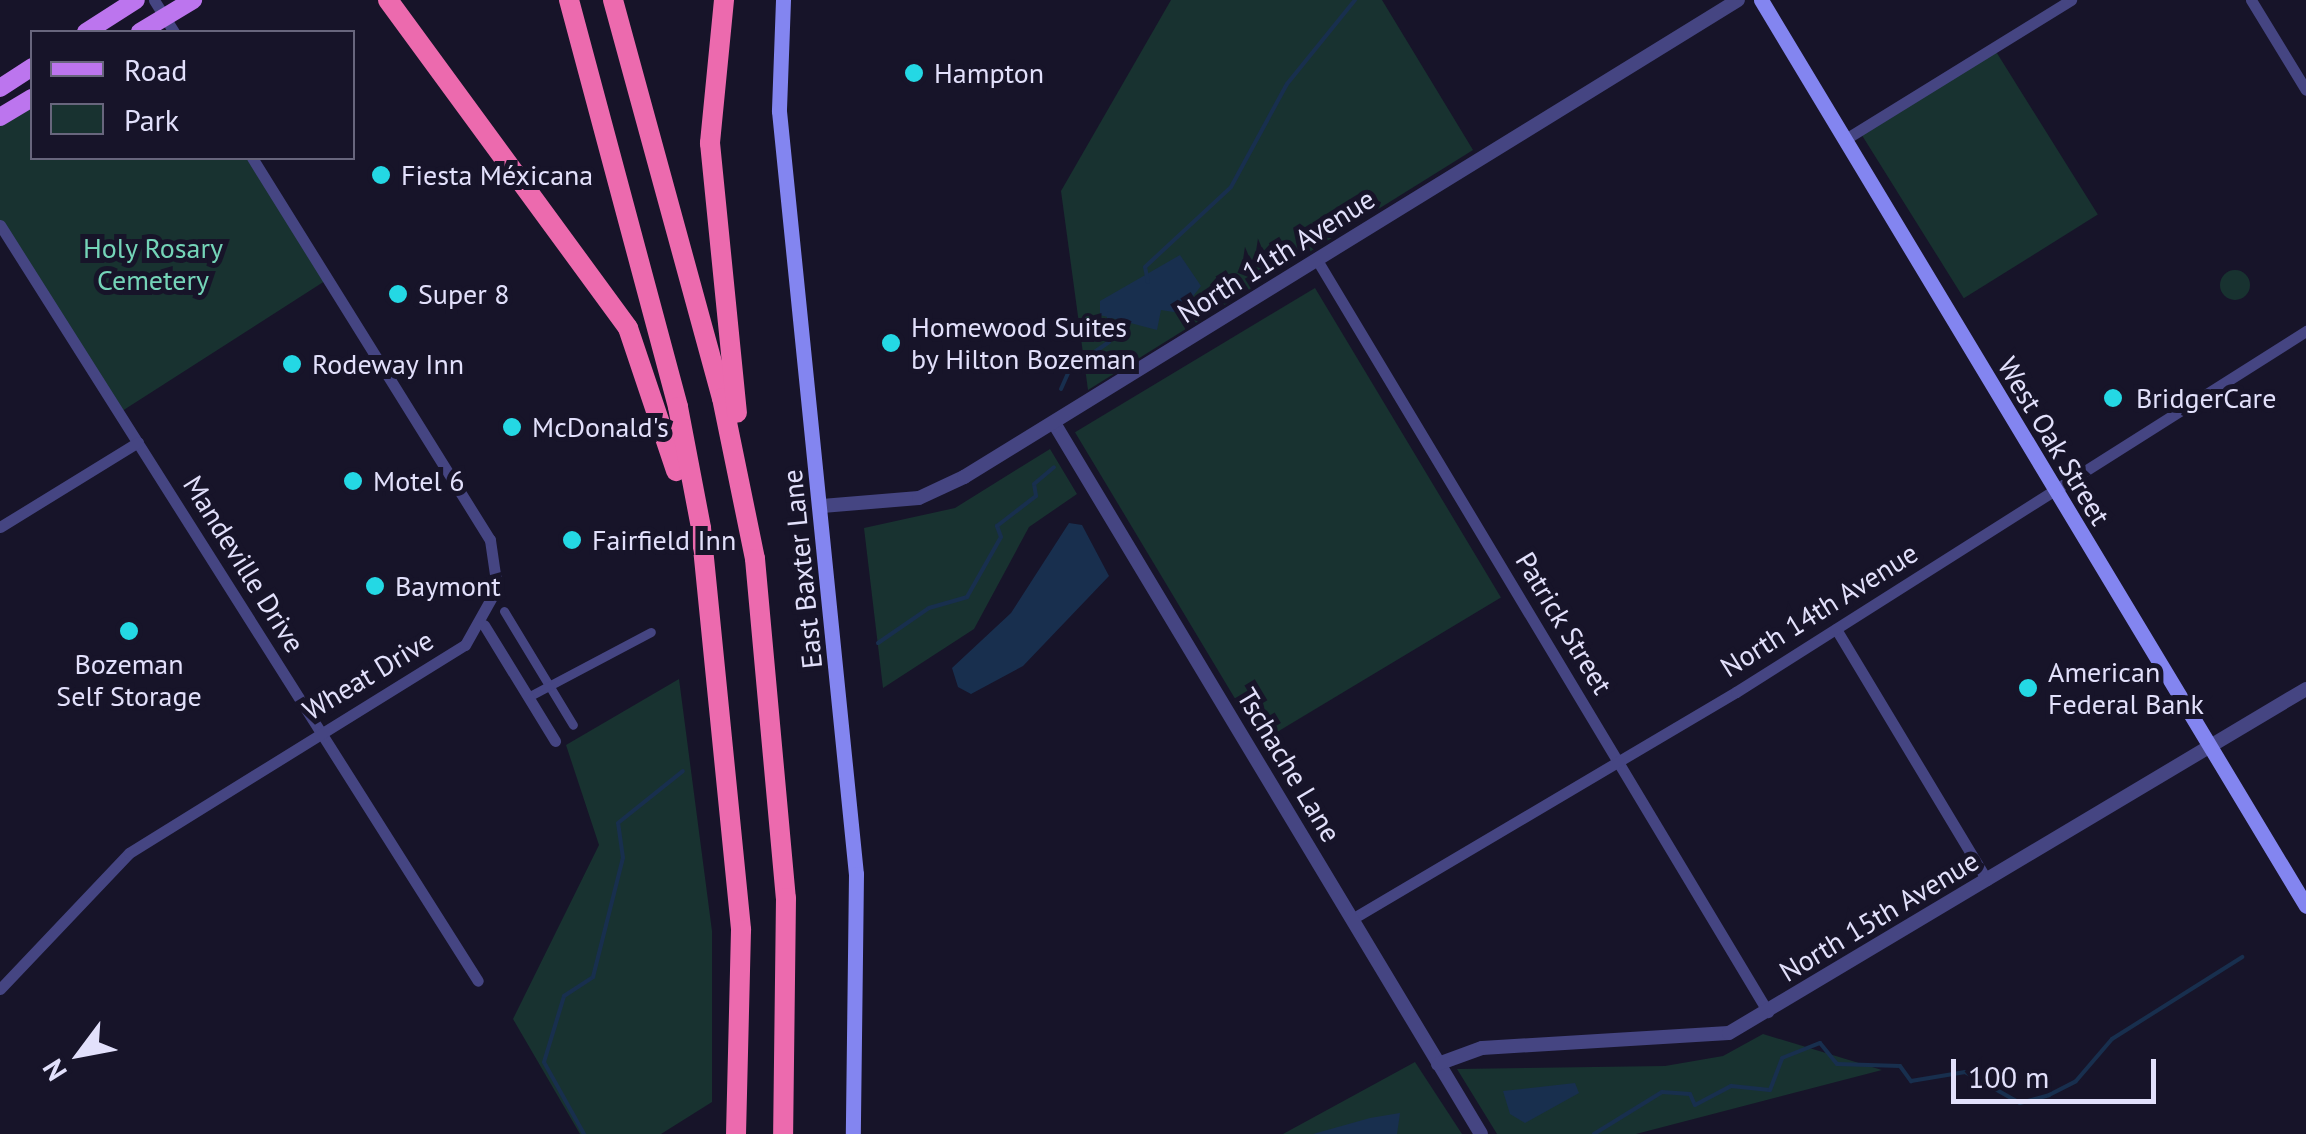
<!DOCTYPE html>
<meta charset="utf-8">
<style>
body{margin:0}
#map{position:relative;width:2306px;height:1134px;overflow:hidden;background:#171429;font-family:"PT Sans",sans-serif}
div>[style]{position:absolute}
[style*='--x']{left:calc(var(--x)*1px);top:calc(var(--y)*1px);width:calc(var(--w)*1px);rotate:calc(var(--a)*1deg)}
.green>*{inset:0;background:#183230;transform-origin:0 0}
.round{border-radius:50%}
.water>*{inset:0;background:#182f4e}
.stream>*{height:4px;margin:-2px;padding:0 2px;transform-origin:2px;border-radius:2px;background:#182f4e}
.pedestrian>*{height:9px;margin:-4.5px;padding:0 4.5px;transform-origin:4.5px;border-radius:4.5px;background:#454582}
.minor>*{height:11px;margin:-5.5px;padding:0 5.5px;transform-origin:5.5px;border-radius:5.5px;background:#454582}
.tertiary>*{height:14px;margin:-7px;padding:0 7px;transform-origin:7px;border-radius:7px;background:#454582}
.secondary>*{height:15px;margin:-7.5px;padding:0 7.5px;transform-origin:7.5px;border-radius:7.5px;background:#8385f0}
.primary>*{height:18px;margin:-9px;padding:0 9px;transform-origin:9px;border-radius:9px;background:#bc75ee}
.motorway>*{height:20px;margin:-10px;padding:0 10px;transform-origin:10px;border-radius:10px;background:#ec6aae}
.dots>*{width:28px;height:28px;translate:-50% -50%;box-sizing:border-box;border:5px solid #171429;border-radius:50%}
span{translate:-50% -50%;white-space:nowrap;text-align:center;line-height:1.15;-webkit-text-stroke:10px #171429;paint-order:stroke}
.poi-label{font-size:28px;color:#e2e0fb}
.left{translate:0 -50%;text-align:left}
.park-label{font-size:28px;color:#74d4b8}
.street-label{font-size:28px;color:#e2e0fb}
.legend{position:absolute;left:30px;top:30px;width:325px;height:130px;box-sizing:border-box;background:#171429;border:2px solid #68667d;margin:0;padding:12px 18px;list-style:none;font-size:30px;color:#e2e0fb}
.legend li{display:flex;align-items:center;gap:20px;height:50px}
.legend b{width:50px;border:2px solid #68667d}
.north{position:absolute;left:30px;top:1004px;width:100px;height:100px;-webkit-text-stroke:8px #171429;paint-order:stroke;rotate:238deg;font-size:28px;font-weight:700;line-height:40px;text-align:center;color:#e2e0fb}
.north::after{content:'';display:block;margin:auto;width:35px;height:45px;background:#e2e0fb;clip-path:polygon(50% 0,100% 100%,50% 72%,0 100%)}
.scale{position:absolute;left:1951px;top:1059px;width:205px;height:45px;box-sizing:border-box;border:5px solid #e2e0fb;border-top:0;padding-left:12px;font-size:30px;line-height:35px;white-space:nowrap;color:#e2e0fb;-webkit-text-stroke:8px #171429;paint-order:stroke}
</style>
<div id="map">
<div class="green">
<i style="clip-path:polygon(1171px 0,1382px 0,1473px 150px,1088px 390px,1061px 191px)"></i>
<i style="left:1995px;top:50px;width:194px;height:158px;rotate:58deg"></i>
<i style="clip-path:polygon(32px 98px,32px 158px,252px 158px,328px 279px,119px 413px,0 225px,0 117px)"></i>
<i class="round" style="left:2220px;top:270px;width:30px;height:30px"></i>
<i style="left:1315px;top:288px;width:361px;height:280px;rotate:59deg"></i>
<i style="clip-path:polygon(1050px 449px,1077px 494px,1029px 527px,974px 629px,883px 688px,864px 528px,955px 508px)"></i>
<i style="clip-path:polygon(679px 679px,712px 931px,712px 1102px,661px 1134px,580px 1134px,513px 1019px,599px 845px,566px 745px)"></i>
<i style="clip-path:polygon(1763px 1034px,1882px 1070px,1636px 1134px,1497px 1134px,1457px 1069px,1665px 1066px,1723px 1056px)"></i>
<i style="clip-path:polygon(1415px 1062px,1462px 1134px,1283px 1134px)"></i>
</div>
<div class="water">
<i style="clip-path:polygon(1180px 255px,1201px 286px,1180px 313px,1161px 310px,1157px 330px,1100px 315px,1100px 301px)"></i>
<i style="clip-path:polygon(1069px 523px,1082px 525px,1109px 576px,1023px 666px,971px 694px,958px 687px,952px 668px,1011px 613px)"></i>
<i style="clip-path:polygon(1575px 1083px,1579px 1093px,1525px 1123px,1510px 1114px,1503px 1091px)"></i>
<i style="clip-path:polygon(1400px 1113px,1397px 1134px,1313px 1134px,1370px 1118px)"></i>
</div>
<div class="stream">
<i style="--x:1148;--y:282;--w:15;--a:-101"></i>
<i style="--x:1145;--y:267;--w:117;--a:-42.9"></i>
<i style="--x:1231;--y:187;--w:117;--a:-61.5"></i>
<i style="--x:1287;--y:84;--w:108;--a:-51"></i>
<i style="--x:1061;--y:389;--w:22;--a:-66"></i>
<i style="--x:1070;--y:369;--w:47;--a:-34.7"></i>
<i style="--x:1109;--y:342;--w:29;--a:-90"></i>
<i style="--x:878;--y:643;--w:62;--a:-34.5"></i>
<i style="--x:929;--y:608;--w:40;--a:-16"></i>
<i style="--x:967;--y:597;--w:69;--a:-60.5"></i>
<i style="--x:1001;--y:537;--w:12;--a:-110"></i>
<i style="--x:997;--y:526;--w:49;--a:-37.6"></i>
<i style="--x:1036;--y:496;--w:12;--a:-99"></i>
<i style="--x:1034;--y:484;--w:26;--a:-40"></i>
<i style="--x:584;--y:1134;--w:82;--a:-119.1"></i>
<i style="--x:544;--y:1062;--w:69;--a:-73.1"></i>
<i style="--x:564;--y:996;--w:35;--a:-33"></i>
<i style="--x:593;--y:977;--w:123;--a:-75.9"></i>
<i style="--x:623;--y:858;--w:35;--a:-98"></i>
<i style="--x:618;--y:823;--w:83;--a:-38.7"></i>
<i style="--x:1594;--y:1134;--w:80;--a:-31.7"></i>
<i style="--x:1662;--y:1092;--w:28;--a:4"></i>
<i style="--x:1690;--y:1094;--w:12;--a:66"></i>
<i style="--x:1695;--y:1105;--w:41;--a:-27.8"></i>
<i style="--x:1731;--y:1086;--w:39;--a:6"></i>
<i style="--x:1770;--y:1090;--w:34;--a:-69"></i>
<i style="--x:1782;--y:1058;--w:41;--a:-21.5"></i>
<i style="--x:1820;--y:1043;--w:27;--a:51"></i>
<i style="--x:1837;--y:1064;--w:63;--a:1.8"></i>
<i style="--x:1900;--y:1066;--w:19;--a:54"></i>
<i style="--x:1911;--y:1081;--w:55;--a:-9.5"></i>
<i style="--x:1965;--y:1072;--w:63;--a:29.4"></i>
<i style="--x:2020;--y:1103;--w:30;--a:-15"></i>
<i style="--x:2049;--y:1095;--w:30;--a:-27"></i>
<i style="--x:2076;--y:1081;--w:55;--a:-49.4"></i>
<i style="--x:2112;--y:1039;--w:154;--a:-32.2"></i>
</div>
<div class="pedestrian">
<i style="--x:504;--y:611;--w:133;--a:58.8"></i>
<i style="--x:528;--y:697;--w:139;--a:-27.9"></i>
</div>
<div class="minor">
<i style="--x:154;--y:0;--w:38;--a:58"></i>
<i style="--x:2251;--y:0;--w:105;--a:58.6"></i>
<i style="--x:1844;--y:140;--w:267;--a:-31.7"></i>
<i style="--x:0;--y:225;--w:894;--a:57.7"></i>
<i style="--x:1317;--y:260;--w:877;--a:59.05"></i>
<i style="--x:0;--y:527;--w:162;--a:-31.6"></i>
<i style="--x:484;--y:625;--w:136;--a:58.5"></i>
<i style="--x:1836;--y:629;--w:293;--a:59"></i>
<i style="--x:1352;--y:919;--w:446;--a:-30.6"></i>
<i style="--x:1736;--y:692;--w:675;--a:-32.35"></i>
<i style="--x:0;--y:989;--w:187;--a:-46.5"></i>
<i style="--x:129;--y:853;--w:395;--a:-31.8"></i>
<i style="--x:465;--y:645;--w:65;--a:-60.7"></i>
<i style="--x:497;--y:588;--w:49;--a:-98.3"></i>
<i style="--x:490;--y:540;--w:450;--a:-121.9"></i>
</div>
<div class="tertiary">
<i style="--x:1054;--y:423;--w:829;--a:59.01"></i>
<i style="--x:822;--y:506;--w:97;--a:-4.7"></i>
<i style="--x:919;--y:498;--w:50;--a:-25"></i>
<i style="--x:964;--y:477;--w:909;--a:-31.64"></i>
<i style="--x:1438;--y:1064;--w:47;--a:-20"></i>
<i style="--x:1482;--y:1048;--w:247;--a:-3.5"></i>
<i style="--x:1729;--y:1033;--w:672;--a:-30.8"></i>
</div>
<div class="secondary">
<i style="--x:783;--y:0;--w:111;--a:92.1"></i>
<i style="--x:779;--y:111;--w:767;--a:84.24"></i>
<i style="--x:856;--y:874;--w:260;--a:90.7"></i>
<i style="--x:1761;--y:0;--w:1057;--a:58.97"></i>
</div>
<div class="primary">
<i style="--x:86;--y:32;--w:59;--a:-32.6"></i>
<i style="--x:140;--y:32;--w:62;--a:-31.1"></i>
<i style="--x:0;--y:88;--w:38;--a:-33"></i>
<i style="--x:0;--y:117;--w:37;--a:-31"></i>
</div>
<div class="motorway">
<i style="--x:388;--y:0;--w:406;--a:53.8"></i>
<i style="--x:628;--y:328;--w:151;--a:71.4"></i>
<i style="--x:569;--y:0;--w:421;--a:75"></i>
<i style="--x:678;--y:407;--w:123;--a:79.2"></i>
<i style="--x:701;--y:528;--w:404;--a:84.3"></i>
<i style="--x:741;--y:930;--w:204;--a:91.4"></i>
<i style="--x:613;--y:0;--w:413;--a:74.7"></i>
<i style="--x:722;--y:398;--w:164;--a:78.4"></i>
<i style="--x:755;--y:559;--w:340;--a:84.8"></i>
<i style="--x:786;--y:898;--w:236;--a:90.7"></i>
<i style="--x:724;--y:0;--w:144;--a:95.6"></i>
<i style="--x:710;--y:143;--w:271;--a:84.3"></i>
</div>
<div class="dots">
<i style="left:914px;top:73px;background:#24d8e4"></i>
<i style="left:381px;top:175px;background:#24d8e4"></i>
<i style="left:398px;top:294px;background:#24d8e4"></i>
<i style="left:891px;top:343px;background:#24d8e4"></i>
<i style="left:292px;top:364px;background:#24d8e4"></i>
<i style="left:2113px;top:398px;background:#24d8e4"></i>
<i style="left:512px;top:427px;background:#24d8e4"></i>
<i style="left:353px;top:481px;background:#24d8e4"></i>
<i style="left:572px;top:540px;background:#24d8e4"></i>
<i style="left:375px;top:586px;background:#24d8e4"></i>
<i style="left:129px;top:631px;background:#24d8e4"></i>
<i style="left:2028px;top:688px;background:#24d8e4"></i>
</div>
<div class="poi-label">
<span class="left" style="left:934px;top:73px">Hampton</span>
<span class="left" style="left:401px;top:175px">Fiesta Méxicana</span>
<span class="left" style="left:418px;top:294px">Super 8</span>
<span class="left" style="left:911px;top:343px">Homewood Suites<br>by Hilton Bozeman</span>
<span class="left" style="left:312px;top:364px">Rodeway Inn</span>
<span class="left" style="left:2136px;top:398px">BridgerCare</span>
<span class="left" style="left:532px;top:427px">McDonald's</span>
<span class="left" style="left:373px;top:481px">Motel 6</span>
<span class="left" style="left:592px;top:540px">Fairfield Inn</span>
<span class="left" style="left:395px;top:586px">Baymont</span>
<span style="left:129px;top:680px">Bozeman<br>Self Storage</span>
<span class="left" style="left:2048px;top:688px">American<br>Federal Bank</span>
</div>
<div class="park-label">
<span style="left:153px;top:264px">Holy Rosary<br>Cemetery</span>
</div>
<div class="street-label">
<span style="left:1276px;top:256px;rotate:-32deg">North 11th Avenue</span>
<span style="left:2054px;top:441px;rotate:59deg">West Oak Street</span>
<span style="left:244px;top:564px;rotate:58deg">Mandeville Drive</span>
<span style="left:802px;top:569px;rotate:-96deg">East Baxter Lane</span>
<span style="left:1819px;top:610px;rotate:-32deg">North 14th Avenue</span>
<span style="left:1564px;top:623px;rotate:59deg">Patrick Street</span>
<span style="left:368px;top:675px;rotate:-31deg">Wheat Drive</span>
<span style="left:1289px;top:765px;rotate:59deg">Tschache Lane</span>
<span style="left:1879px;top:916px;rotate:-31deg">North 15th Avenue</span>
</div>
<ul class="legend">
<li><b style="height:12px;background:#bc75ee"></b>Road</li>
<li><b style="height:28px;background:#183230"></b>Park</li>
</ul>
<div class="north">N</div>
<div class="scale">100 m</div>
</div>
